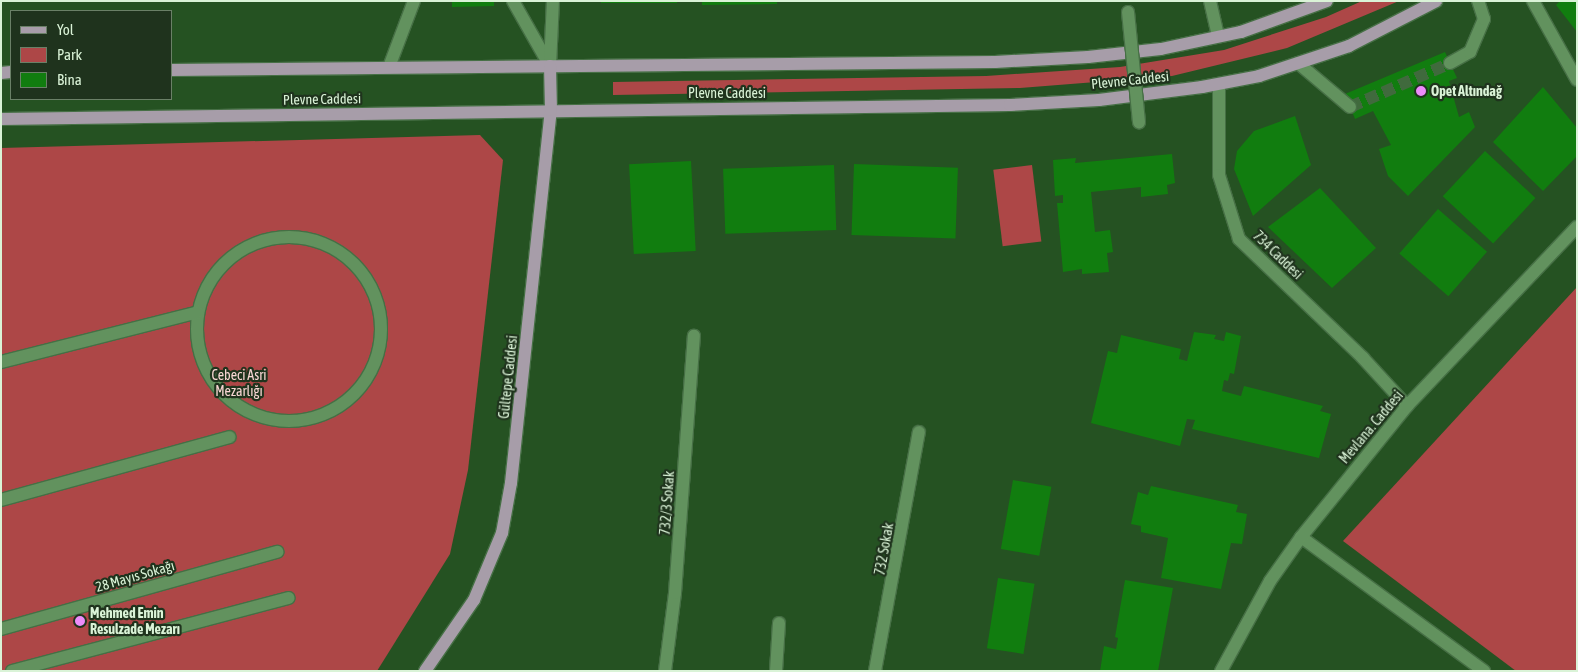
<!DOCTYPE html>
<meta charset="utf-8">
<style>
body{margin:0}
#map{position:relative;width:1578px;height:672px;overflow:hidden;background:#255222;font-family:"Asap Condensed",sans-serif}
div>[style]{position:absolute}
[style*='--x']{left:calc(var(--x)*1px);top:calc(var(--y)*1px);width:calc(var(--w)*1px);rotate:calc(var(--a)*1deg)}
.green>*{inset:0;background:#ad4747;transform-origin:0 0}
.building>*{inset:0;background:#117d0f;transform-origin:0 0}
.minor-tunnel>*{height:12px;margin-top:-6px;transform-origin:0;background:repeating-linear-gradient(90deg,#406a3d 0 12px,transparent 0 18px)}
.roads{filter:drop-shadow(1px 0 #466f45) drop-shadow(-1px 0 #466f45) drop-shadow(0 1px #466f45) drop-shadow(0 -1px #466f45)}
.minor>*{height:12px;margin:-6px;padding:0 6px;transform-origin:6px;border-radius:6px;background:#62925e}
.minor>.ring{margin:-6px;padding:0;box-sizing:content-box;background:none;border:12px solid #62925e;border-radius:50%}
.major>*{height:12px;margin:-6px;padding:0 6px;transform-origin:6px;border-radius:6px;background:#a79da9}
.bridges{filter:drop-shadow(1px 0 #466f45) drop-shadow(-1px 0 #466f45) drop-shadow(0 1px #466f45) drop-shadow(0 -1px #466f45)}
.minor-bridge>*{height:12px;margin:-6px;padding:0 6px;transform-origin:6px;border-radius:6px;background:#62925e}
.dots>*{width:14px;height:14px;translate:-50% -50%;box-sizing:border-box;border:2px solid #1f331d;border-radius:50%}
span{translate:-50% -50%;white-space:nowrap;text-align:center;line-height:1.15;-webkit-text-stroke:4.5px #1f331d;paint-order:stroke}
.street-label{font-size:14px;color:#daf3d7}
.poi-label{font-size:14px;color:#daf3d7;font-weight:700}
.left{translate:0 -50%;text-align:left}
.park-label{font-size:14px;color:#f9d6d4}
.frame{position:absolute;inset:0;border:2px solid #daf3d7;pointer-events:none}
.legend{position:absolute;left:10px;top:10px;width:162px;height:90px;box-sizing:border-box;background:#1f331d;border:1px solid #6a8067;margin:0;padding:6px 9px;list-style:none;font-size:15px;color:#daf3d7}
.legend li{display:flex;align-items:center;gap:10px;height:25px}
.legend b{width:25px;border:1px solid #6a8067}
</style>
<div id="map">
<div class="green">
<i style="clip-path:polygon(1362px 1px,1399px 1px,1287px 48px,1172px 76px,1020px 88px,613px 95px,613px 82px,986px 76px,1120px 67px,1224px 50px,1326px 17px)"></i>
<i style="clip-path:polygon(480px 135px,503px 160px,468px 470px,450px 554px,377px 671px,1px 671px,1px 148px)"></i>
<i style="left:1032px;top:165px;width:77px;height:39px;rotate:83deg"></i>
<i style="clip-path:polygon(1577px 287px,1577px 671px,1516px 671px,1343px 541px)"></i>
</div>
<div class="building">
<i style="clip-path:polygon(452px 1px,494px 1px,494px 6px,452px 7px)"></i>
<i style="left:601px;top:1px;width:76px;height:2px"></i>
<i style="clip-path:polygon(702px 1px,777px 1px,777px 4px,702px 5px)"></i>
<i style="clip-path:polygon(1560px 1px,1577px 1px,1577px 32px,1556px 5px)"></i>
<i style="clip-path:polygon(1445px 52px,1457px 78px,1449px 81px,1459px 117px,1469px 112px,1475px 127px,1408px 196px,1388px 176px,1379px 149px,1391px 145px,1373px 111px,1355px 119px,1345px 94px)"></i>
<i style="clip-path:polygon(1543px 87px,1577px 128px,1577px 156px,1543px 191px,1493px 142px)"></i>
<i style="clip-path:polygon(1295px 116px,1311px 165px,1253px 216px,1234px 169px,1237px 151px,1254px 131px)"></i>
<i style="left:1485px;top:151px;width:69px;height:62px;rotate:43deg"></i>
<i style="clip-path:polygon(1172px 154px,1175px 183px,1167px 185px,1168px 194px,1141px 197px,1141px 187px,1091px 192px,1095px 232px,1110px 230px,1113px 252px,1107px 253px,1109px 272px,1082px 274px,1082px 269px,1063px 272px,1057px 203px,1063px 203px,1063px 195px,1055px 196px,1053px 160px,1076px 158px,1075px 163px)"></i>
<i style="left:691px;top:161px;width:90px;height:62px;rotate:87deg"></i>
<i style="left:854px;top:164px;width:104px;height:71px;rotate:2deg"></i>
<i style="left:834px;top:165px;width:65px;height:111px;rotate:88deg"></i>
<i style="clip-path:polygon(1320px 188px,1376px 248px,1332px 288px,1268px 227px)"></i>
<i style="left:1438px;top:209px;width:65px;height:59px;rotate:41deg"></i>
<i style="clip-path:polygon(1194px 332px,1216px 335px,1214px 339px,1224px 341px,1226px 332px,1241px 336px,1234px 374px,1230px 373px,1228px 381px,1224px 380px,1222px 391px,1241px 396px,1244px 386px,1323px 406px,1320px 411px,1331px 414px,1319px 458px,1192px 429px,1195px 420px,1187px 419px,1180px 446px,1091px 423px,1108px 351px,1117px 353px,1121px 335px,1181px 349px,1179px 359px,1187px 361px)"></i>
<i style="left:1013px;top:480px;width:39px;height:70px;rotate:10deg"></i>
<i style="clip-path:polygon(1151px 486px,1238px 505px,1236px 512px,1247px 514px,1242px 544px,1231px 543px,1221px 589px,1161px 578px,1168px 538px,1141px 532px,1141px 526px,1131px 524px,1138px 492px,1148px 495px)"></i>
<i style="left:998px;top:578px;width:37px;height:71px;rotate:9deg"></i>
<i style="clip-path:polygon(1125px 580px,1173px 588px,1158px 671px,1100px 671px,1104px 646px,1116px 649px,1118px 638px,1115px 637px)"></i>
</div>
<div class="minor-tunnel">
<i style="--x:1350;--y:107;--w:109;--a:-23.7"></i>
</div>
<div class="roads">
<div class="minor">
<i style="--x:513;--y:1;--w:75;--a:60.4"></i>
<i style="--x:1210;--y:1;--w:36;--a:77"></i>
<i style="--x:1533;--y:1;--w:90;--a:60.9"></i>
<i style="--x:1298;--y:63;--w:68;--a:40.2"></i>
<i style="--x:1450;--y:63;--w:23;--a:-29"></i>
<i style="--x:1470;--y:52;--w:36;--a:-67"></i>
<i style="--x:1484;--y:19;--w:19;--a:-108"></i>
<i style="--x:550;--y:66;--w:65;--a:-87.4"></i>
<i style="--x:389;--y:67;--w:71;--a:-69.3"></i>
<i style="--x:1219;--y:84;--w:91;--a:90"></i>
<i style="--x:1219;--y:175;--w:67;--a:72.6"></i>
<i style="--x:1239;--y:239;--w:172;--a:43.8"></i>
<i style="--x:1363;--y:358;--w:65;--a:47.5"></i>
<i class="ring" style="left:197px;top:237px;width:172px;height:172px"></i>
<i style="--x:1;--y:362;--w:203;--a:-14.2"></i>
<i style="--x:1;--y:500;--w:237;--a:-15.4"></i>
<i style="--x:1301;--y:537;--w:227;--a:36.2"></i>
<i style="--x:1;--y:629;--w:287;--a:-15.6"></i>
<i style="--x:12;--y:671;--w:286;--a:-14.8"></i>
<i style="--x:665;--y:671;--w:79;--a:-82.7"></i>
<i style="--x:675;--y:593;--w:258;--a:-85.8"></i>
<i style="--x:776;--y:671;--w:48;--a:-86.4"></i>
<i style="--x:875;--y:671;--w:243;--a:-79.6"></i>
<i style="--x:1221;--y:671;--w:102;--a:-61.4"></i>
<i style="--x:1270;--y:581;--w:54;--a:-54.8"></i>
<i style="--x:1301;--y:537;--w:169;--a:-51"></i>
<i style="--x:1407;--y:406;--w:247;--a:-46.5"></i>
</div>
<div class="major">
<i style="--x:171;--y:70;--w:824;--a:-0.56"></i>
<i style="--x:995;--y:62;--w:93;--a:-3.1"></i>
<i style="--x:1088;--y:57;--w:73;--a:-6.3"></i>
<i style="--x:1161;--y:49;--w:82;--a:-12"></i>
<i style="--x:1241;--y:32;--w:91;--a:-19.8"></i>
<i style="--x:1;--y:73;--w:10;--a:-6"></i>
<i style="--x:1;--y:119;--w:1009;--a:-0.79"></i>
<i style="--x:1010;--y:105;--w:89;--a:-3.2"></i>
<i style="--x:1099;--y:100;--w:104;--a:-7.2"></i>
<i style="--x:1202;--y:87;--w:58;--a:-10.9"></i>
<i style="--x:1259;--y:76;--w:95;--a:-18.4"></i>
<i style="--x:1349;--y:46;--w:98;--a:-27.3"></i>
<i style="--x:425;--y:671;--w:86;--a:-55.4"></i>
<i style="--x:474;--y:600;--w:73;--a:-67.3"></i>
<i style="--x:502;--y:533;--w:51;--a:-79.8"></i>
<i style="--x:511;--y:483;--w:375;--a:-83.9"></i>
<i style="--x:551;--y:110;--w:44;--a:-91.3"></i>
</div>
</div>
<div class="bridges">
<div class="minor-bridge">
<i style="--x:1128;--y:12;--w:111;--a:84.3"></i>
</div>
</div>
<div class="dots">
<i style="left:1421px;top:91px;background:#ec8cfa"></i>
<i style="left:80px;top:621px;background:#ec8cfa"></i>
</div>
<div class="street-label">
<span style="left:1130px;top:80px;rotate:-6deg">Plevne Caddesi</span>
<span style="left:727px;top:93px">Plevne Caddesi</span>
<span style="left:322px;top:99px;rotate:-1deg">Plevne Caddesi</span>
<span style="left:1278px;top:255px;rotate:44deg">734 Caddesi</span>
<span style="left:508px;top:377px;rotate:-84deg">Gültepe Caddesi</span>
<span style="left:1371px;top:427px;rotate:-50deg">Mevlana. Caddesi</span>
<span style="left:667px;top:503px;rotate:-86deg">732/3 Sokak</span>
<span style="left:884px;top:549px;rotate:-80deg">732 Sokak</span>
<span style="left:135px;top:576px;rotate:-16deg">28 Mayıs Sokağı</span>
</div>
<div class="poi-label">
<span class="left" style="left:1431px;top:91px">Opet Altındağ</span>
<span class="left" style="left:90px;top:621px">Mehmed Emin<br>Resulzade Mezarı</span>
</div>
<div class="park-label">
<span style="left:239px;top:383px">Cebeci Asri<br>Mezarlığı</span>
</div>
<div class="frame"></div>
<ul class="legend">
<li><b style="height:6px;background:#a79da9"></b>Yol</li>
<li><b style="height:14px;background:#ad4747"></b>Park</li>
<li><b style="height:14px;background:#117d0f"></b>Bina</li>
</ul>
</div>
